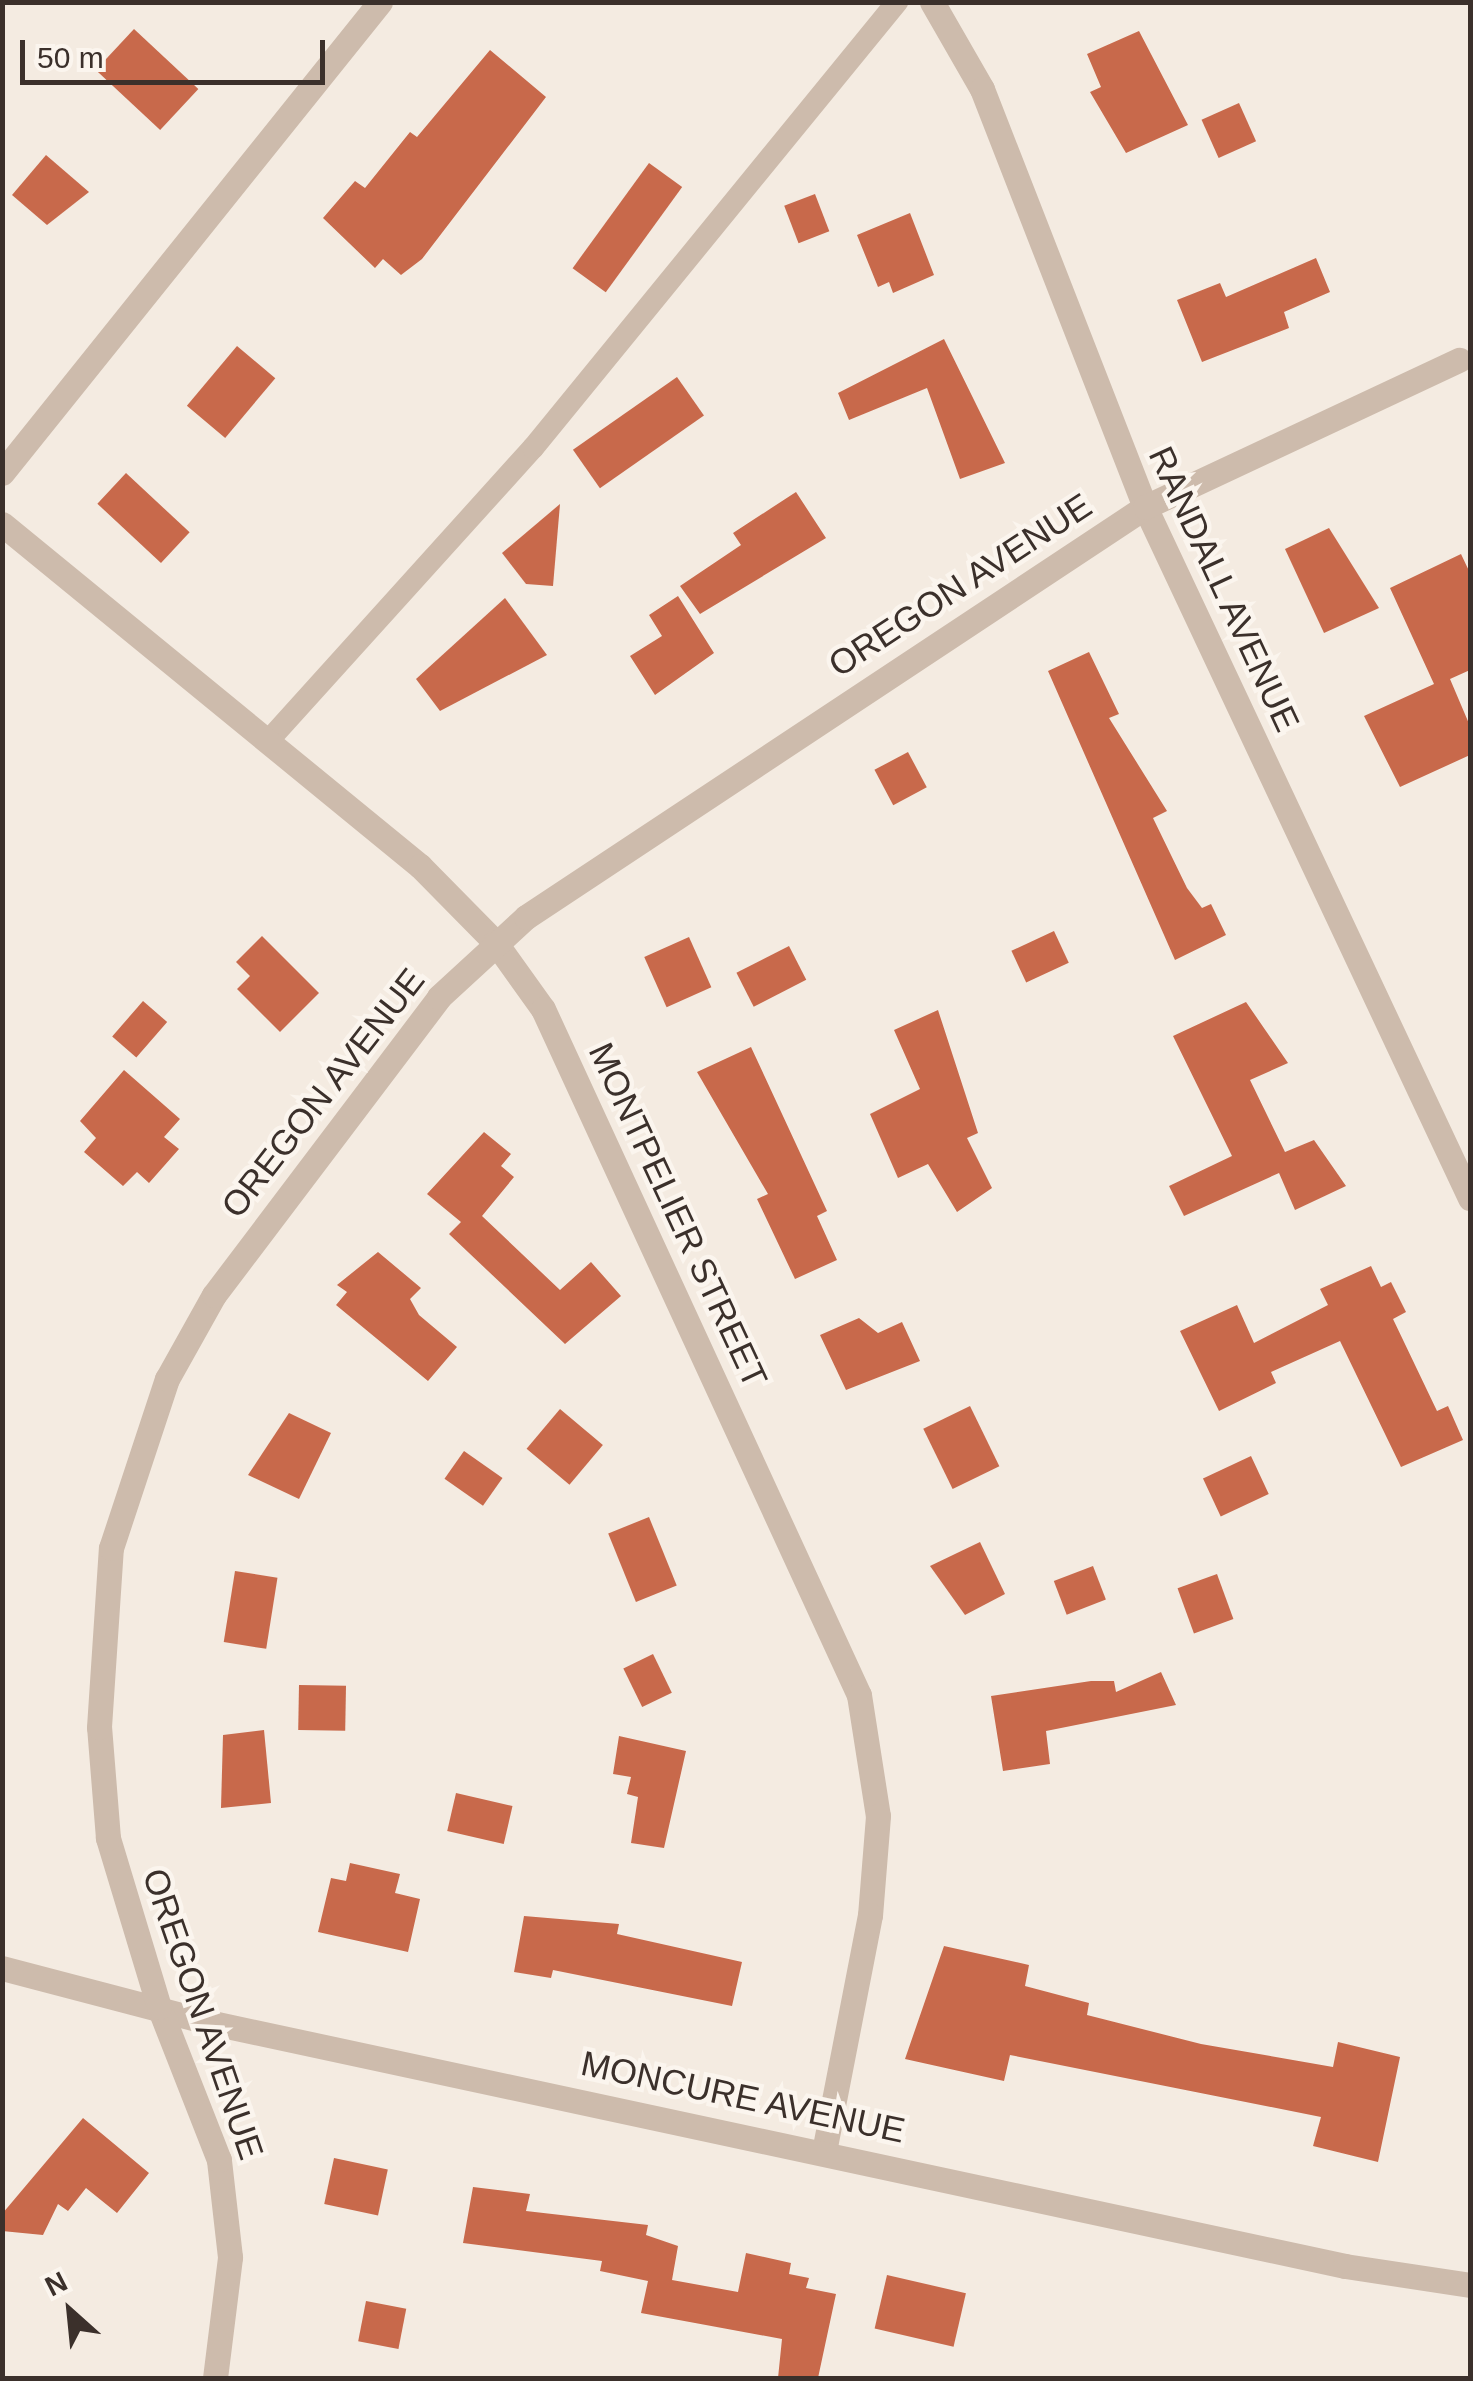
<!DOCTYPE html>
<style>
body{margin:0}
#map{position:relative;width:1473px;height:2381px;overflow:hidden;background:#f4ebe1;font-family:Arial,sans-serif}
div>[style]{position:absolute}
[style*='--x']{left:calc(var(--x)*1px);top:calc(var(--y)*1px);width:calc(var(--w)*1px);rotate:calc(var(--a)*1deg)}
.building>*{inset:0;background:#c8694b;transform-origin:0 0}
.service>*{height:22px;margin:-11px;padding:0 11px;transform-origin:11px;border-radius:11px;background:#cdbbac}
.minor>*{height:25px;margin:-12.5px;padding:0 12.5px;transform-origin:12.5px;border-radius:12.5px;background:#cdbbac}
.tertiary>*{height:25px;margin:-12.5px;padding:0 12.5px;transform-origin:12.5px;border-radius:12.5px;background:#cdbbac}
span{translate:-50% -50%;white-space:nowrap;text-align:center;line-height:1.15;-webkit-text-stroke:9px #fbf5ee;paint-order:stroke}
.street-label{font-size:35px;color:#3b302b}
.frame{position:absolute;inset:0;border:5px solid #3b302b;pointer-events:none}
.north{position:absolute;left:20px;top:2261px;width:100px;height:100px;-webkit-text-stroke:8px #fbf5ee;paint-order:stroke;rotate:333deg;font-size:28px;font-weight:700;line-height:40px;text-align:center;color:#3b302b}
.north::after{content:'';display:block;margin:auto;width:35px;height:45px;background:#3b302b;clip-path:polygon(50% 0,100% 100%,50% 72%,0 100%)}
.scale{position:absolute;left:20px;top:40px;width:305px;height:45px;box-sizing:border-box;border:5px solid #3b302b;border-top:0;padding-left:12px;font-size:30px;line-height:35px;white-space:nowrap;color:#3b302b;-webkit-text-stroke:8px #fbf5ee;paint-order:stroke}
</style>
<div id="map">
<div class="building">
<i style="left:134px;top:29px;width:88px;height:56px;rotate:43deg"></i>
<i style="clip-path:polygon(1139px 31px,1188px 125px,1126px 153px,1090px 92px,1101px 87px,1087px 54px)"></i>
<i style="clip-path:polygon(490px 50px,546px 97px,422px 259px,401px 275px,383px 259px,375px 268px,323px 218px,355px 181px,365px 188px,410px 132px,417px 137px)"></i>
<i style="left:1239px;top:103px;width:42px;height:41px;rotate:66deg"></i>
<i style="clip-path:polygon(46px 155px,89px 192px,47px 225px,12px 195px)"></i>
<i style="left:649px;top:163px;width:41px;height:130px;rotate:36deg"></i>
<i style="left:815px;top:194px;width:40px;height:33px;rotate:69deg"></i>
<i style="clip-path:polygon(910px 213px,934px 275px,893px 293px,889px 282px,878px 287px,857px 235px)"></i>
<i style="clip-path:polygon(1316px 258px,1330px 292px,1284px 312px,1289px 328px,1202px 362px,1177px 300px,1220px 283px,1226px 297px)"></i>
<i style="clip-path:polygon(944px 339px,1005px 463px,960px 479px,927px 388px,849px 420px,838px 393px)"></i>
<i style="left:237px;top:346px;width:50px;height:78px;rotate:40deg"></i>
<i style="left:677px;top:377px;width:47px;height:127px;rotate:55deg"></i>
<i style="left:126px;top:473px;width:87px;height:42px;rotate:43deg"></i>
<i style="clip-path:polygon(796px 492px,826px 538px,700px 614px,680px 586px,741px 545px,733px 533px)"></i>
<i style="clip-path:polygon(560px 504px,553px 586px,526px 584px,502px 553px)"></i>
<i style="clip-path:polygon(1329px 528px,1379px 608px,1324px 633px,1285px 549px)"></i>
<i style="clip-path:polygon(1461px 554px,1470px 573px,1470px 670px,1450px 679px,1470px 726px,1470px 755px,1400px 787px,1364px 716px,1434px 684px,1390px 588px)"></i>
<i style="clip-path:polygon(678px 596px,714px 653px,655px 695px,630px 656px,662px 636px,649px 615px)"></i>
<i style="clip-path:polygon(505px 598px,547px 655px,440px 711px,416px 679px)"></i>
<i style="clip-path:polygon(1089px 652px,1119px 714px,1109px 718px,1167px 811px,1153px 818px,1187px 888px,1202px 908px,1211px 904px,1226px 935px,1175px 960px,1048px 671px)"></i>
<i style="left:908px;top:752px;width:40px;height:38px;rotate:62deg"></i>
<i style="left:1054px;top:931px;width:35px;height:47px;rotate:65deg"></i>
<i style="clip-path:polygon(262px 936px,319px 993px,280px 1032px,237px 989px,250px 976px,236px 962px)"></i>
<i style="left:689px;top:937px;width:55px;height:49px;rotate:66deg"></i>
<i style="left:789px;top:946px;width:38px;height:59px;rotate:63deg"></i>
<i style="left:143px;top:1001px;width:32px;height:47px;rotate:41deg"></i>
<i style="clip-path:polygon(1246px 1002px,1288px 1063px,1250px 1080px,1285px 1152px,1314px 1140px,1346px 1186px,1295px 1210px,1279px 1173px,1184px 1216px,1169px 1186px,1232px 1156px,1173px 1036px)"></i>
<i style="clip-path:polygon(938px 1010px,978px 1133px,967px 1138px,992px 1188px,957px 1212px,928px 1164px,898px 1178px,870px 1114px,920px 1089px,894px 1030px)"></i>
<i style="clip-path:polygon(751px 1047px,827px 1211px,817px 1216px,837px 1260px,795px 1279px,757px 1199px,768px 1194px,697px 1072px)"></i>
<i style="clip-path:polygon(124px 1070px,180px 1119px,164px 1137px,179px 1149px,149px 1183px,137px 1172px,123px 1186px,84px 1152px,96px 1138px,80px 1121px)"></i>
<i style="clip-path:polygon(484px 1132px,511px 1154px,501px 1166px,514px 1177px,482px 1216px,560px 1290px,591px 1262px,621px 1296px,565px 1344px,449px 1234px,461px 1222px,427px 1194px)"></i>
<i style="clip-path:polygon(378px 1252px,421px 1288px,410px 1299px,419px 1315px,457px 1347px,428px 1381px,336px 1305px,347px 1292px,337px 1285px)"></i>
<i style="clip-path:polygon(1371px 1266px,1381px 1287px,1391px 1282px,1406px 1312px,1393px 1319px,1437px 1411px,1448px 1406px,1463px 1440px,1401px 1467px,1340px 1341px,1271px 1372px,1276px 1383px,1219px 1411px,1180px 1331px,1237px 1305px,1254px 1343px,1328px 1305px,1320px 1289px)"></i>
<i style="clip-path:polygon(859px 1318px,878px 1333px,902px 1322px,920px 1361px,846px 1390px,820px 1335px)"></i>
<i style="left:970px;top:1406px;width:67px;height:52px;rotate:64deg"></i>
<i style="left:560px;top:1409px;width:56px;height:52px;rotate:40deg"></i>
<i style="clip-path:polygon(289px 1413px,331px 1433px,299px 1499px,248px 1475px)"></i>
<i style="left:464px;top:1451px;width:47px;height:34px;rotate:35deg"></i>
<i style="left:1251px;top:1456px;width:42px;height:53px;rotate:65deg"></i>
<i style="left:649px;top:1517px;width:74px;height:44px;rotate:68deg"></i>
<i style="clip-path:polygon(980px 1542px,1005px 1594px,965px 1615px,930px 1566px)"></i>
<i style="left:1093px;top:1566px;width:36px;height:42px;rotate:69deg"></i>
<i style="left:235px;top:1571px;width:43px;height:72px;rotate:9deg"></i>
<i style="left:1217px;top:1574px;width:48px;height:42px;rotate:70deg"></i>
<i style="left:653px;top:1654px;width:43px;height:33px;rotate:64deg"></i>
<i style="clip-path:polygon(1161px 1672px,1176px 1705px,1046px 1731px,1050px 1764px,1003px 1771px,991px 1696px,1091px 1681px,1114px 1681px,1116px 1692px)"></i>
<i style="left:299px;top:1685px;width:47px;height:45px;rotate:1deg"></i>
<i style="clip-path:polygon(264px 1730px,271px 1803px,221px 1808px,223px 1735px)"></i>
<i style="clip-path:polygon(619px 1736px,686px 1751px,664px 1848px,631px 1843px,638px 1797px,627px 1794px,631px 1777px,613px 1774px)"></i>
<i style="left:456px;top:1793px;width:58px;height:39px;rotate:13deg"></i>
<i style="clip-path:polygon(350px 1863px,400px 1874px,395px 1893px,420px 1899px,408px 1952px,318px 1932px,331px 1878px,346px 1881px)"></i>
<i style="clip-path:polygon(524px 1916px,619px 1924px,617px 1934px,742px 1962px,732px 2006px,553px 1970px,551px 1978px,514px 1972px)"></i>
<i style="clip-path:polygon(944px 1946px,1029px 1965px,1025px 1986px,1089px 2003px,1087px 2015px,1201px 2044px,1333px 2067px,1338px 2042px,1400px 2057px,1378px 2162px,1313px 2146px,1321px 2117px,1010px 2055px,1004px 2081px,905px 2059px)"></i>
<i style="clip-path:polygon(83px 2118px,149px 2173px,117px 2213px,86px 2188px,68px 2211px,58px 2204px,43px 2235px,2px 2231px,2px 2214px)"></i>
<i style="left:334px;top:2158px;width:55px;height:47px;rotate:12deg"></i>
<i style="clip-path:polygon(473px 2187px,530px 2194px,526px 2211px,648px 2225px,646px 2235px,678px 2246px,672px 2280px,738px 2292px,746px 2253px,791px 2263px,789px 2274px,809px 2278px,806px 2288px,836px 2294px,818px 2378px,778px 2378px,782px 2339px,641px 2313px,648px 2281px,600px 2271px,602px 2261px,463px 2243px)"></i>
<i style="left:887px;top:2275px;width:81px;height:55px;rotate:13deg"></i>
<i style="left:366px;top:2301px;width:41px;height:41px;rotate:11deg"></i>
</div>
<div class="service">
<i style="--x:269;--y:740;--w:394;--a:-47.9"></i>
<i style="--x:533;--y:448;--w:576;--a:-50.78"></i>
</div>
<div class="minor">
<i style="--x:932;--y:2;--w:100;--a:60.1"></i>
<i style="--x:982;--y:89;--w:449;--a:68.7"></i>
<i style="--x:1145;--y:507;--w:764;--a:64.81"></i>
<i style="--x:2;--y:524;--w:540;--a:39.29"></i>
<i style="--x:420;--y:866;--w:107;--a:45.4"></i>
<i style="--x:495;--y:942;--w:82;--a:54.4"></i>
<i style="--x:543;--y:1009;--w:755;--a:65.27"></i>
<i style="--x:859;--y:1695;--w:122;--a:81.1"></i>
<i style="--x:878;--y:1816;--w:99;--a:94.6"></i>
<i style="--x:870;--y:1915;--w:240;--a:101"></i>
<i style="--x:2;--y:1968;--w:213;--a:14.7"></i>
<i style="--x:208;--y:2022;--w:1163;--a:12.11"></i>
<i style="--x:1345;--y:2266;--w:126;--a:8.6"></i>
<i style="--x:215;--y:2378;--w:122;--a:-82.9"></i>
<i style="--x:230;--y:2257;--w:98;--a:-96.5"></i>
<i style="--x:219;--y:2160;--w:164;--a:-111.4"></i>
<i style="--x:159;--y:2007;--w:177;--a:-106.8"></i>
<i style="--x:108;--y:1838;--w:111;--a:-94.6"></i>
<i style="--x:99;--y:1727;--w:179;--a:-86.2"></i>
<i style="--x:111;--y:1548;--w:178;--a:-71.7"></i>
<i style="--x:167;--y:1379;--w:96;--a:-60.8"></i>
<i style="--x:214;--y:1295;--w:373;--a:-52.9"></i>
<i style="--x:439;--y:997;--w:118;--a:-42.6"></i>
<i style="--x:526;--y:917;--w:742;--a:-33.52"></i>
<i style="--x:1145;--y:507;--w:347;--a:-25.1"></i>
</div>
<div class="tertiary">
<i style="--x:2;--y:473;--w:604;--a:-51.25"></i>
</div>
<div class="street-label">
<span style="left:960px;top:585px;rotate:-33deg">OREGON AVENUE</span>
<span style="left:1224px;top:589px;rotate:65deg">RANDALL AVENUE</span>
<span style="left:323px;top:1093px;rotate:-52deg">OREGON AVENUE</span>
<span style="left:678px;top:1215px;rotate:65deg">MONTPELIER STREET</span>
<span style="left:203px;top:2014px;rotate:71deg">OREGON AVENUE</span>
<span style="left:743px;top:2097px;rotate:12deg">MONCURE AVENUE</span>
</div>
<div class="frame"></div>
<div class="north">N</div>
<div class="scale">50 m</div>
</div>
